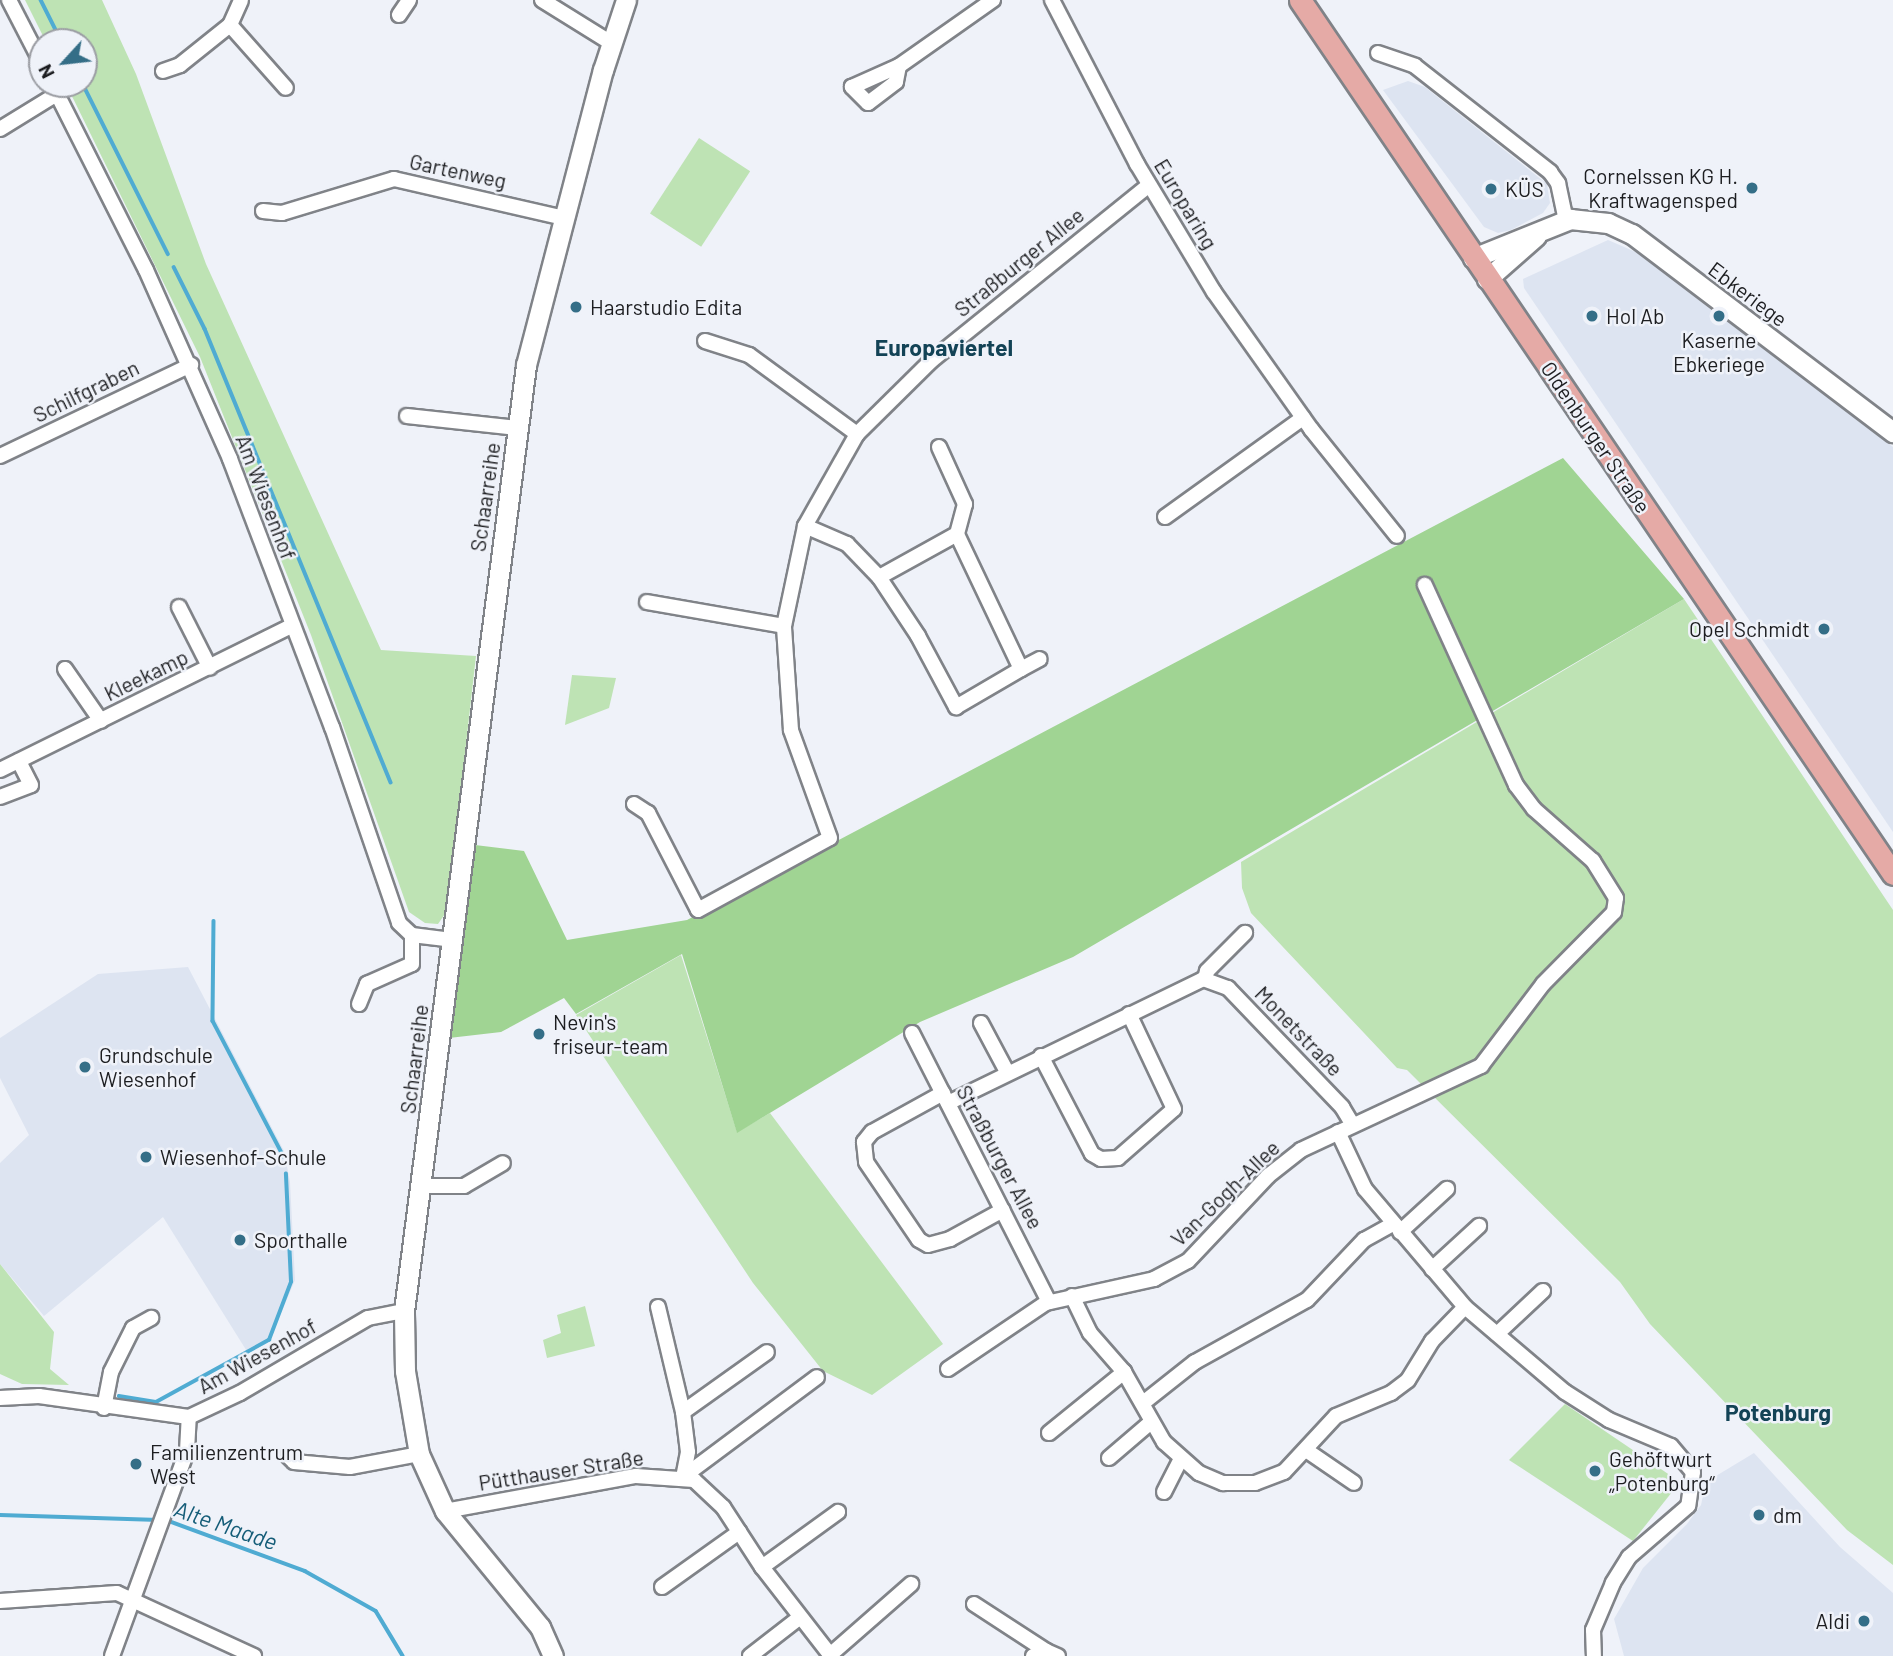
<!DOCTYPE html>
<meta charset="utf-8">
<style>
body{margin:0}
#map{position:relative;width:1893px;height:1656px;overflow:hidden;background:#eff2f9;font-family:Barlow,sans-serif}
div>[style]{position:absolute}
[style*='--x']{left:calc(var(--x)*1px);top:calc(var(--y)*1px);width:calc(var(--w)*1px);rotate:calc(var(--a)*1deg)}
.built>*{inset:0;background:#dde4f1}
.green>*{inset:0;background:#bee3b4;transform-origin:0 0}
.forest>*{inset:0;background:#a0d493}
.stream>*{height:3.5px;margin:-1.75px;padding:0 1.75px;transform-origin:1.75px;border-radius:1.75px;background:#4fabd2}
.roads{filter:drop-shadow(2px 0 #808388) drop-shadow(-2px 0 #808388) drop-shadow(0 2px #808388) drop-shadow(0 -2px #808388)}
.street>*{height:14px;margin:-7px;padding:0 7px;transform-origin:7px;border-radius:7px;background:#fff}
.secondary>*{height:19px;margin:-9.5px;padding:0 9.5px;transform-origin:9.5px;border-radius:9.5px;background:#fff}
.primary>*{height:21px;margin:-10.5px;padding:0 10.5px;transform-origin:10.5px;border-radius:10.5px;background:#e5aaa6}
.dots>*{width:19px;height:19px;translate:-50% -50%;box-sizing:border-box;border:4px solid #eff2f9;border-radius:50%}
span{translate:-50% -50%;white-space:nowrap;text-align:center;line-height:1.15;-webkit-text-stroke:5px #eff2f9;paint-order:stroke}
.street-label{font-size:21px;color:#1d1e21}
.poi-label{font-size:21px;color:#1d1e21}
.right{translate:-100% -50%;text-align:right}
.left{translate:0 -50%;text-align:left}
.neighbourhood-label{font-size:23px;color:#134356;font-weight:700}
.water-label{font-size:23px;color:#155d78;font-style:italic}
.north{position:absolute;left:28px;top:28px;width:70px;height:70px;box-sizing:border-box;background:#eff2f9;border:2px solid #9b9da3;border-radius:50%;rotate:243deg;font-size:19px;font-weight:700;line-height:28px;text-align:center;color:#1d1e21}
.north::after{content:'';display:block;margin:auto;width:24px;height:32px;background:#346e87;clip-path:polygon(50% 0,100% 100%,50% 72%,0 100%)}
</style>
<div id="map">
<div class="built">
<i style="clip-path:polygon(1408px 81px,1425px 87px,1547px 184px,1550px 203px,1543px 213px,1511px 230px,1498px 233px,1484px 227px,1383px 90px)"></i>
<i style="clip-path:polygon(1608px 240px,1638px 253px,1700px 298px,1893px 447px,1893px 832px,1524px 288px,1523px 279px)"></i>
<i style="clip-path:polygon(188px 967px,284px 1151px,290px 1182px,295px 1280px,269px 1342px,248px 1353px,163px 1217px,44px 1316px,0 1264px,0 1163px,29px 1135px,0 1078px,0 1038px,98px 974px)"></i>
<i style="clip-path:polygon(1754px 1453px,1840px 1547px,1893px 1593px,1893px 1656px,1624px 1656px,1614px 1619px,1643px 1568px,1687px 1524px,1701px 1505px,1706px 1482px)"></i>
</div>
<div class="green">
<i style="clip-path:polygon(25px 0,102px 0,136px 74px,206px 264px,381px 650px,476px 656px,447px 911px,438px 924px,425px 923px,409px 912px,311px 635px,200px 357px,66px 84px,84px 84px,84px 42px,46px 42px)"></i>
<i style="left:699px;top:138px;width:61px;height:90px;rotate:33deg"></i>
<i style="clip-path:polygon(1684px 599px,1893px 910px,1893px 1565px,1847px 1530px,1650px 1324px,1620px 1282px,1407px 1070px,1397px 1068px,1251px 913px,1242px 888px,1241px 862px)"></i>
<i style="clip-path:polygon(572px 675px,616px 678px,609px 708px,565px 725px)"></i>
<i style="clip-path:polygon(681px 955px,737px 1132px,770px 1113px,943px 1344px,872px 1395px,823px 1371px,753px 1283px,576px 1015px)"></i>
<i style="clip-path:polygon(0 1264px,54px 1332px,50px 1369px,69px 1385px,22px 1384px,0 1374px)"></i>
<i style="clip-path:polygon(585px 1306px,595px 1346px,547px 1358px,543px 1340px,561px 1333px,557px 1315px)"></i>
<i style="clip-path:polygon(1565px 1404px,1680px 1482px,1633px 1541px,1509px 1460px)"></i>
</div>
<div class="forest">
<i style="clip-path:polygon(1563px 458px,1684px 599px,1073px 957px,920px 1022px,737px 1133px,682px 954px,576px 1014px,564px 998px,501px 1032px,449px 1038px,475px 845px,524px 851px,567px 940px,687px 920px)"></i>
</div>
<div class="stream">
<i style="--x:41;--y:0;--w:47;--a:63.4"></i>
<i style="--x:83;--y:84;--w:190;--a:63.4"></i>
<i style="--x:174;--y:267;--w:69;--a:63.4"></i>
<i style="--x:205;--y:329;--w:490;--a:67.7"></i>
<i style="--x:214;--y:921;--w:100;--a:90.6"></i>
<i style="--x:213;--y:1021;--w:153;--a:62.4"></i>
<i style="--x:119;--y:1396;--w:37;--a:9"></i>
<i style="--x:156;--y:1402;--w:129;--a:-28.8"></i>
<i style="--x:269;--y:1340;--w:62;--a:-69.2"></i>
<i style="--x:291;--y:1282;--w:108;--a:-92.7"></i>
<i style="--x:0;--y:1515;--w:159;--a:1.8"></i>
<i style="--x:166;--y:1520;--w:148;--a:20.1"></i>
<i style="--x:305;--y:1571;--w:81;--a:29.4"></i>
<i style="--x:376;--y:1611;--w:52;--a:59"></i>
</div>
<div class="roads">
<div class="street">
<i style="--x:9;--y:0;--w:72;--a:62.7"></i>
<i style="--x:542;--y:0;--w:81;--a:31.9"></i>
<i style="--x:1052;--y:0;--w:185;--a:62.6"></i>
<i style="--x:1137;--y:164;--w:149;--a:59"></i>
<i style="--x:1214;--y:292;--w:168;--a:54.7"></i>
<i style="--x:1311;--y:429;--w:137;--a:51.2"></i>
<i style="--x:399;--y:15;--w:18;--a:-56"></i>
<i style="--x:230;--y:25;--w:84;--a:48.4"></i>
<i style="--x:1378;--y:53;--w:39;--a:19"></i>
<i style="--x:1415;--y:66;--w:172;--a:38.1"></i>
<i style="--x:1550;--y:172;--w:14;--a:54"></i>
<i style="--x:1558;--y:183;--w:38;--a:78"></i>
<i style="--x:899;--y:66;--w:16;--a:101"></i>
<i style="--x:896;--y:82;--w:35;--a:143"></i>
<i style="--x:868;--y:103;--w:23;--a:-135"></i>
<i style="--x:852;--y:87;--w:51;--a:-24.1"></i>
<i style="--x:899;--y:66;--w:115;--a:-35.1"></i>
<i style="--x:163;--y:71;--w:18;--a:-19"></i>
<i style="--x:180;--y:65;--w:64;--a:-38.7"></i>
<i style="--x:230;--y:25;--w:27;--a:-66"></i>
<i style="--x:52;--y:84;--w:208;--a:63.2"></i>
<i style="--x:146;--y:270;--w:207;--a:66"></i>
<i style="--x:230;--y:459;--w:287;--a:69.2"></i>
<i style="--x:332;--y:727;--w:207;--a:71.1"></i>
<i style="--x:399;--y:923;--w:18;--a:43"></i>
<i style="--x:412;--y:935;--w:38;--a:7"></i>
<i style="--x:0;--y:129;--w:67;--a:-31.6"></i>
<i style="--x:263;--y:211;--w:19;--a:6"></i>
<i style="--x:282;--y:213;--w:117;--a:-16.9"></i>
<i style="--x:394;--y:179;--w:174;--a:12.9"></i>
<i style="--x:705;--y:341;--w:46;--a:17.7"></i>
<i style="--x:749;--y:355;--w:134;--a:36.2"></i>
<i style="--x:407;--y:416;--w:111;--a:6.2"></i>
<i style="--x:939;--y:447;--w:63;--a:65.5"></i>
<i style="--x:965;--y:504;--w:31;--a:105"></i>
<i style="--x:0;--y:456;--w:212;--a:-25.5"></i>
<i style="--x:1165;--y:517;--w:170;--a:-35.7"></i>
<i style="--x:805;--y:526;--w:46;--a:23.2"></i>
<i style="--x:847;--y:544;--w:46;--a:45.9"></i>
<i style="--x:879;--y:577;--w:71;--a:56.5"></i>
<i style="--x:918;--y:636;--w:81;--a:61.8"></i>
<i style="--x:956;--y:707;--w:75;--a:-30.3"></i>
<i style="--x:1021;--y:669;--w:149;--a:-115.4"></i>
<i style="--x:957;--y:534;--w:89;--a:151.1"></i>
<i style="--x:647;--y:602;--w:139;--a:9.9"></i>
<i style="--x:179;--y:607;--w:68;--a:63.1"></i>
<i style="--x:65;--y:669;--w:63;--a:55.3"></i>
<i style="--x:1021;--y:669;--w:21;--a:-28"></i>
<i style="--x:0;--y:770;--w:326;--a:-26.3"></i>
<i style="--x:0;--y:797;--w:33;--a:-21"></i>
<i style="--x:31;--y:785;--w:27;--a:-117"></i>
<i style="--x:634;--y:804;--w:17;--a:33"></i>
<i style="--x:648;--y:813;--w:109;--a:62.7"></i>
<i style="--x:698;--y:910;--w:150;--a:-28.6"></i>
<i style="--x:830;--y:838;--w:115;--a:-109.9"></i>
<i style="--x:791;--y:730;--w:104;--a:-93.9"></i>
<i style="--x:784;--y:626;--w:102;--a:-78.1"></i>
<i style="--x:805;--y:526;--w:106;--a:-60.5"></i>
<i style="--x:857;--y:434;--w:104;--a:-44.6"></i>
<i style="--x:931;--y:361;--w:280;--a:-38.9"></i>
<i style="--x:1205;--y:979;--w:8;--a:-76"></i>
<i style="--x:1207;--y:971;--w:54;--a:-45"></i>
<i style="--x:359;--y:1004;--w:22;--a:-68"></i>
<i style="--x:367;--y:984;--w:49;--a:-24"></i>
<i style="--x:412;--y:964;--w:29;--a:-90"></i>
<i style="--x:981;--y:1023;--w:55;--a:62"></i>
<i style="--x:912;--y:1033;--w:302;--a:63"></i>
<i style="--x:1041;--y:1056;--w:110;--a:62.5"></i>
<i style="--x:1092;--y:1154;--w:10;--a:29"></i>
<i style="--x:1101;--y:1159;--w:17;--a:-3"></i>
<i style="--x:1118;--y:1158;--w:74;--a:-41.2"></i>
<i style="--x:1174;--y:1109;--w:105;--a:-115.3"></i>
<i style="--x:943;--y:1093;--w:81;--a:151.2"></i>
<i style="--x:872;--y:1132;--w:13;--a:129"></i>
<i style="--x:864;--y:1142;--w:20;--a:84"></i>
<i style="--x:866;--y:1162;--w:94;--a:55.8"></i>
<i style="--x:919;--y:1240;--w:10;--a:29"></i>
<i style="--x:928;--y:1245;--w:23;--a:-15"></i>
<i style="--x:950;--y:1239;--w:60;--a:-28.7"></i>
<i style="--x:948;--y:1103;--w:284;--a:-25.9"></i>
<i style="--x:1203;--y:979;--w:27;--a:20"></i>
<i style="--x:1228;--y:988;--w:165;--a:46.2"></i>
<i style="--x:1342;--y:1107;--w:21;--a:59"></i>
<i style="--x:1338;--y:1132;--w:63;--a:64.7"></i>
<i style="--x:1365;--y:1189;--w:155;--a:49.7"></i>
<i style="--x:1465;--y:1307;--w:131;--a:40.4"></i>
<i style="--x:1565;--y:1392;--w:52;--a:32.5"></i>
<i style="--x:1609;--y:1420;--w:67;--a:22.8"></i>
<i style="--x:1671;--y:1446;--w:34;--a:50"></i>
<i style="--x:1693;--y:1472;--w:34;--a:98"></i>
<i style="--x:1688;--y:1506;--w:78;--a:139.2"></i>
<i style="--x:1629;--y:1557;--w:31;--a:122"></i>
<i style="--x:1613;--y:1583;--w:51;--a:113.1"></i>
<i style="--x:1593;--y:1630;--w:26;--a:88"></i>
<i style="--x:421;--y:1186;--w:43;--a:0"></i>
<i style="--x:464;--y:1186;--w:45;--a:-30.5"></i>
<i style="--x:1400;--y:1232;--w:64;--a:-42.5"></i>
<i style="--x:1432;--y:1269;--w:64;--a:-42.5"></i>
<i style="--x:1072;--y:1296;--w:41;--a:64.1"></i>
<i style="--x:1090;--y:1333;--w:52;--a:48.9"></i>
<i style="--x:1124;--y:1372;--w:81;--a:60.3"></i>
<i style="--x:1164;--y:1442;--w:47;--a:41.5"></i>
<i style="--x:1199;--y:1473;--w:26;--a:23"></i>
<i style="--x:1223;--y:1483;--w:32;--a:0"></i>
<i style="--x:1255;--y:1483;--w:31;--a:-21"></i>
<i style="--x:1284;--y:1472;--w:76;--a:-47.1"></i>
<i style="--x:1336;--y:1416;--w:60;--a:-22.7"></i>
<i style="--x:1391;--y:1393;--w:21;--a:-37"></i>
<i style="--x:1408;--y:1380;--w:46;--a:-58.4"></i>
<i style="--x:1432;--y:1341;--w:47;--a:-45.9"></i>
<i style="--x:658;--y:1307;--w:108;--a:76.6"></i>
<i style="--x:683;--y:1412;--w:40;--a:82.9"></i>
<i style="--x:688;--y:1452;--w:25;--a:101"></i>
<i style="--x:1497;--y:1334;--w:63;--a:-43.1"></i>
<i style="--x:948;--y:1369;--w:118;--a:-34"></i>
<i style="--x:1046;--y:1303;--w:111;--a:-12.5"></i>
<i style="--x:1154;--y:1279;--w:38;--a:-28"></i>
<i style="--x:1188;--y:1261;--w:117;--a:-46.7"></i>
<i style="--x:1268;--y:1176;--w:42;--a:-38.2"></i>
<i style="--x:1301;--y:1150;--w:199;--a:-25"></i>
<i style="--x:1481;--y:1066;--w:103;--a:-52.9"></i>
<i style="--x:1543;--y:984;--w:101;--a:-45.4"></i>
<i style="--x:1614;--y:912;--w:14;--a:-82"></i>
<i style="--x:1616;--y:898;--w:44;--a:-121.9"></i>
<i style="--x:1593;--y:861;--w:79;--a:-138.6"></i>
<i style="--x:1534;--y:809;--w:30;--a:-127"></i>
<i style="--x:1516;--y:785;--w:220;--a:-114.5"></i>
<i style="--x:0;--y:1398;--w:39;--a:-3"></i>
<i style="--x:39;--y:1396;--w:151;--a:8"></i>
<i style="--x:189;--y:1417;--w:56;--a:-25.2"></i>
<i style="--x:240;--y:1393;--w:148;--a:-30.4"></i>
<i style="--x:368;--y:1318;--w:37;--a:-11"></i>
<i style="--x:1143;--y:1403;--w:66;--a:-38.3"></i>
<i style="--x:1195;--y:1362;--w:128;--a:-29"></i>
<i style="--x:1307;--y:1300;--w:83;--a:-46.5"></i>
<i style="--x:1364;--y:1240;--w:33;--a:-29"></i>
<i style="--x:104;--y:1408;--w:37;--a:-79"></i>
<i style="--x:111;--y:1372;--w:49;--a:-63.4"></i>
<i style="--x:133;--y:1328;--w:21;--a:-29"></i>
<i style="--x:683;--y:1412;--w:103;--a:-35.5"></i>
<i style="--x:1049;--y:1433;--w:97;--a:-39.1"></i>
<i style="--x:1306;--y:1450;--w:58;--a:34.5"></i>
<i style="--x:288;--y:1456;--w:8;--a:45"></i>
<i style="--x:294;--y:1462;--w:56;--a:5.1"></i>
<i style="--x:350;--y:1467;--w:70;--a:-10.7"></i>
<i style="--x:1109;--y:1458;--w:55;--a:-40.6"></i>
<i style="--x:683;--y:1477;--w:167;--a:-36.7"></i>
<i style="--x:1164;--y:1492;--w:36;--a:-63"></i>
<i style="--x:445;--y:1511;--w:194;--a:-10.4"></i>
<i style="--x:636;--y:1476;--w:58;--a:3.9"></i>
<i style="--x:694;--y:1480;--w:40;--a:43"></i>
<i style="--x:723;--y:1507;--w:72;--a:57"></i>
<i style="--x:762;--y:1567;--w:113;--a:52.2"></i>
<i style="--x:762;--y:1567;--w:94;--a:-35.9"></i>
<i style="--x:662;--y:1587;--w:95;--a:-35.5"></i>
<i style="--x:0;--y:1601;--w:117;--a:-3.9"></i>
<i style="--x:117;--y:1593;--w:151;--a:24.7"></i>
<i style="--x:974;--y:1604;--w:86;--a:33.1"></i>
<i style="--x:830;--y:1655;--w:108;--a:-41.2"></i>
<i style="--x:112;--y:1656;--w:218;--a:-69.9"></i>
<i style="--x:187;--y:1451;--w:34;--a:-87"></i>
<i style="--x:750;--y:1656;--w:62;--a:-37.8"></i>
<i style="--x:1033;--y:1656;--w:14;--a:-21"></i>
<i style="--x:1046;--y:1651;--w:13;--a:23"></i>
</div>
<div class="secondary">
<i style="--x:1473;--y:258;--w:105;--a:-21.9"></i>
<i style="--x:1570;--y:219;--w:38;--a:6"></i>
<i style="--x:1608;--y:223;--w:26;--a:25"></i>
<i style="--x:1632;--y:234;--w:328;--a:37.2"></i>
<i style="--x:1487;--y:279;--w:65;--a:-41.3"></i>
<i style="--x:553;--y:1656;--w:32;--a:-114"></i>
<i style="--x:540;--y:1627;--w:150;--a:-129.3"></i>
<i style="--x:445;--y:1511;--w:63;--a:-114.5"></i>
<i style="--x:419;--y:1454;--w:84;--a:-99.6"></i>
<i style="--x:405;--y:1371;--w:60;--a:-91"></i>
<i style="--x:404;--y:1311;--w:954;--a:-82.65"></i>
<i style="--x:526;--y:365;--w:305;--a:-75.4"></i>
<i style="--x:603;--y:70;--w:74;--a:-71.8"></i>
</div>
<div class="primary">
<i style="--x:1300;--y:0;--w:1056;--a:55.84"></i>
</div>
</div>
<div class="dots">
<i style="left:1752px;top:188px;background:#346e87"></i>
<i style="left:1491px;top:189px;background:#346e87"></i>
<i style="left:576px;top:307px;background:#346e87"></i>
<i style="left:1592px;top:316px;background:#346e87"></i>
<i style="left:1719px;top:316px;background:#346e87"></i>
<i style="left:1824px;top:629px;background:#346e87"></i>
<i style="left:539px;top:1034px;background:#346e87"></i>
<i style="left:85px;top:1067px;background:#346e87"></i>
<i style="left:146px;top:1157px;background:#346e87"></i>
<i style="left:240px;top:1240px;background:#346e87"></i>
<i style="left:136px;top:1464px;background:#346e87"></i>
<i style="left:1595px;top:1471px;background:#346e87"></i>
<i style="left:1759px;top:1515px;background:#346e87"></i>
<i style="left:1864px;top:1621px;background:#346e87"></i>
</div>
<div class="street-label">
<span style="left:458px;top:171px;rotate:12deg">Gartenweg</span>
<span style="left:1186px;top:204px;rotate:59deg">Europaring</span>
<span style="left:1019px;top:262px;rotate:-39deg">Straßburger Allee</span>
<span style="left:1748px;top:294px;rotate:37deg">Ebkeriege</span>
<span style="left:86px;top:391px;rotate:-26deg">Schilfgraben</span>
<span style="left:1596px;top:437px;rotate:56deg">Oldenburger Straße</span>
<span style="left:266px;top:497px;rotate:69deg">Am Wiesenhof</span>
<span style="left:485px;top:497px;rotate:-82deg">Schaarreihe</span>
<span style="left:146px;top:675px;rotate:-26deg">Kleekamp</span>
<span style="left:1299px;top:1031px;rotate:46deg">Monetstraße</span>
<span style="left:414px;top:1059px;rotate:-83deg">Schaarreihe</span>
<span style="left:1000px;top:1157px;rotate:62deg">Straßburger Allee</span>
<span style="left:1225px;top:1193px;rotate:-44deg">Van-Gogh-Allee</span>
<span style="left:257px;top:1356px;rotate:-29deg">Am Wiesenhof</span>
<span style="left:561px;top:1470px;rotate:-9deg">Pütthauser Straße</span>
</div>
<div class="poi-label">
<span class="right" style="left:1738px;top:188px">Cornelssen KG H.<br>Kraftwagensped</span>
<span class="left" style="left:1505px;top:189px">KÜS</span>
<span class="left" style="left:590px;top:307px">Haarstudio Edita</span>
<span class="left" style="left:1606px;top:316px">Hol Ab</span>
<span style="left:1719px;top:352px">Kaserne<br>Ebkeriege</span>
<span class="right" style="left:1810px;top:629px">Opel Schmidt</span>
<span class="left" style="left:553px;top:1034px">Nevin's<br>friseur-team</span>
<span class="left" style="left:99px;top:1067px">Grundschule<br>Wiesenhof</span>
<span class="left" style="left:160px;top:1157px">Wiesenhof-Schule</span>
<span class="left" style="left:254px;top:1240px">Sporthalle</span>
<span class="left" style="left:150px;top:1464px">Familienzentrum<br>West</span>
<span class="left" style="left:1609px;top:1471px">Gehöftwurt<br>„Potenburg“</span>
<span class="left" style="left:1773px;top:1515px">dm</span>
<span class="right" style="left:1850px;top:1621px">Aldi</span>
</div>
<div class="neighbourhood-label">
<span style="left:944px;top:347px">Europaviertel</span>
<span style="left:1778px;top:1412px">Potenburg</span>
</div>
<div class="water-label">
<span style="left:226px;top:1525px;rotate:19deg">Alte Maade</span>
</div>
<div class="north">N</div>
</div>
